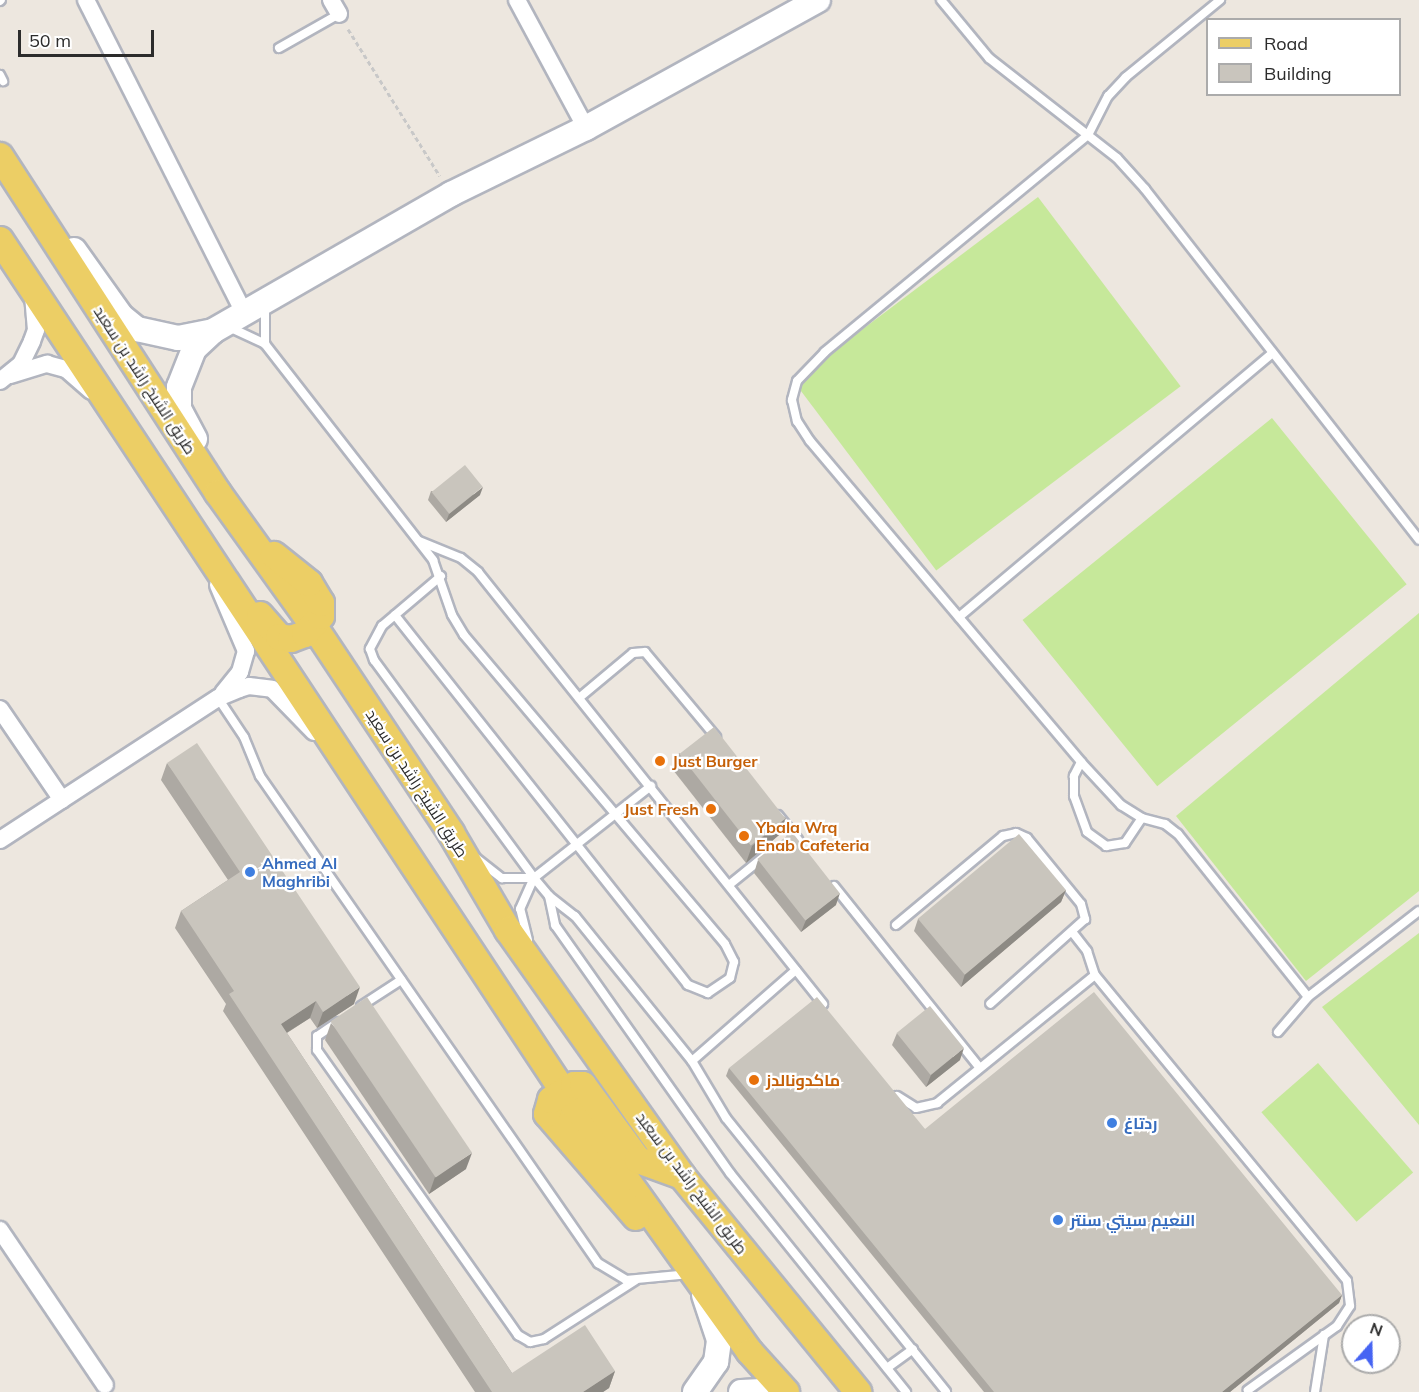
<!DOCTYPE html>
<meta charset="utf-8">
<style>
body{margin:0}
#map{position:relative;width:1419px;height:1392px;overflow:hidden;background:#ede7df;font-family:Mulish,Cairo,sans-serif}
div>[style]{position:absolute}
[style*='--x']{left:calc(var(--x)*1px);top:calc(var(--y)*1px);width:calc(var(--w)*1px);rotate:calc(var(--a)*1deg)}
.pitch>*{inset:0;background:#c6e89a;transform-origin:0 0}
.path>*{height:3px;margin-top:-1.5px;transform-origin:0;background:repeating-linear-gradient(90deg,#c8c8c8 0 4.5px,transparent 0 7.5px)}
.roads{filter:drop-shadow(2px 0 #b2b5bf) drop-shadow(-2px 0 #b2b5bf) drop-shadow(0 2px #b2b5bf) drop-shadow(0 -2px #b2b5bf)}
.lane>*{height:8px;margin:-4px;padding:0 4px;transform-origin:4px;border-radius:4px;background:#fff}
.street>*{height:16px;margin:-8px;padding:0 8px;transform-origin:8px;border-radius:8px;background:#fff}
.secondary>*{height:24px;margin:-12px;padding:0 12px;transform-origin:12px;border-radius:12px;background:#fff}
.primary>*{height:26px;margin:-13px;padding:0 13px;transform-origin:13px;border-radius:13px;background:#ecce65}
.wall>*{inset:0;background:#ada9a3}
.shaded-wall>*{inset:0;background:#8d8a84}
.building>*{inset:0;background:#c9c5bd;transform-origin:0 0}
.dots>*{width:16px;height:16px;translate:-50% -50%;box-sizing:border-box;border:3px solid #fff;border-radius:50%}
span{translate:-50% -50%;white-space:nowrap;text-align:center;line-height:1.15;-webkit-text-stroke:4.5px #fff;paint-order:stroke}
.street-label{font-size:16px;color:#2c2c2c}
.food-label{font-size:16px;color:#c56008;font-weight:700}
.left{translate:0 -50%;text-align:left}
.right{translate:-100% -50%;text-align:right}
.shop-label{font-size:16px;color:#366cbe;font-weight:700}
.legend{position:absolute;left:1206px;top:18px;width:195px;height:78px;box-sizing:border-box;background:#fff;border:2px solid #ababab;margin:0;padding:8px 10px;list-style:none;font-size:18px;color:#2c2c2c}
.legend li{display:flex;align-items:center;gap:12px;height:30px}
.legend b{width:30px;border:2px solid #ababab}
.north{position:absolute;left:1341px;top:1314px;width:60px;height:60px;box-sizing:border-box;background:#fff;border:2px solid #ababab;border-radius:50%;rotate:20deg;font-size:16px;font-weight:700;line-height:24px;text-align:center;color:#2c2c2c}
.north::after{content:'';display:block;margin:auto;width:21px;height:27px;background:#4664f3;clip-path:polygon(50% 0,100% 100%,50% 72%,0 100%)}
.scale{position:absolute;left:18px;top:30px;width:136px;height:27px;box-sizing:border-box;border:3px solid #2c2c2c;border-top:0;padding-left:8px;font-size:18px;line-height:21px;white-space:nowrap;color:#2c2c2c;-webkit-text-stroke:4px #fff;paint-order:stroke}
</style>
<div id="map">
<div class="pitch">
<i style="left:1038px;top:197px;width:237px;height:306px;rotate:53deg"></i>
<i style="left:1272px;top:418px;width:214px;height:321px;rotate:51deg"></i>
<i style="clip-path:polygon(1419px 613px,1419px 891px,1306px 981px,1176px 816px)"></i>
<i style="clip-path:polygon(1419px 933px,1419px 1125px,1322px 1007px)"></i>
<i style="left:1318px;top:1063px;width:145px;height:75px;rotate:49deg"></i>
</div>
<div class="path">
<i style="--x:348;--y:29;--w:173;--a:58"></i>
</div>
<div class="roads">
<div class="lane">
<i style="--x:941;--y:0;--w:75;--a:50.4"></i>
<i style="--x:989;--y:58;--w:162;--a:38"></i>
<i style="--x:1117;--y:158;--w:42;--a:47.9"></i>
<i style="--x:1145;--y:189;--w:445;--a:52"></i>
<i style="--x:1220;--y:0;--w:122;--a:140.7"></i>
<i style="--x:1126;--y:77;--w:26;--a:133"></i>
<i style="--x:1108;--y:96;--w:44;--a:117.1"></i>
<i style="--x:1088;--y:135;--w:341;--a:140.5"></i>
<i style="--x:825;--y:352;--w:40;--a:134"></i>
<i style="--x:797;--y:381;--w:20;--a:105"></i>
<i style="--x:792;--y:400;--w:22;--a:77"></i>
<i style="--x:797;--y:421;--w:24;--a:57"></i>
<i style="--x:810;--y:441;--w:420;--a:49.8"></i>
<i style="--x:1081;--y:762;--w:59;--a:47.1"></i>
<i style="--x:1121;--y:805;--w:25;--a:32"></i>
<i style="--x:1142;--y:818;--w:24;--a:15"></i>
<i style="--x:1165;--y:824;--w:16;--a:38"></i>
<i style="--x:1178;--y:834;--w:208;--a:51.4"></i>
<i style="--x:0;--y:1;--w:1;--a:-45"></i>
<i style="--x:279;--y:48;--w:69;--a:-29.5"></i>
<i style="--x:0;--y:75;--w:7;--a:63"></i>
<i style="--x:265;--y:307;--w:37;--a:90"></i>
<i style="--x:265;--y:344;--w:274;--a:52.1"></i>
<i style="--x:433;--y:560;--w:58;--a:70.9"></i>
<i style="--x:452;--y:615;--w:23;--a:59"></i>
<i style="--x:464;--y:635;--w:404;--a:49.8"></i>
<i style="--x:725;--y:944;--w:20;--a:63"></i>
<i style="--x:734;--y:962;--w:16;--a:104"></i>
<i style="--x:730;--y:978;--w:27;--a:146"></i>
<i style="--x:708;--y:993;--w:22;--a:-158"></i>
<i style="--x:688;--y:985;--w:472;--a:-128.4"></i>
<i style="--x:229;--y:327;--w:40;--a:25"></i>
<i style="--x:419;--y:541;--w:45;--a:22"></i>
<i style="--x:461;--y:558;--w:22;--a:39"></i>
<i style="--x:478;--y:572;--w:553;--a:51.39"></i>
<i style="--x:441;--y:576;--w:77;--a:139.7"></i>
<i style="--x:382;--y:626;--w:26;--a:118"></i>
<i style="--x:370;--y:649;--w:12;--a:70"></i>
<i style="--x:374;--y:660;--w:270;--a:53.7"></i>
<i style="--x:534;--y:878;--w:23;--a:50"></i>
<i style="--x:549;--y:896;--w:33;--a:38"></i>
<i style="--x:575;--y:916;--w:186;--a:51.1"></i>
<i style="--x:692;--y:1061;--w:66;--a:59.2"></i>
<i style="--x:726;--y:1118;--w:351;--a:51.2"></i>
<i style="--x:959;--y:617;--w:410;--a:-40.1"></i>
<i style="--x:218;--y:698;--w:47;--a:56.3"></i>
<i style="--x:244;--y:737;--w:42;--a:67.7"></i>
<i style="--x:260;--y:776;--w:593;--a:55.24"></i>
<i style="--x:598;--y:1263;--w:33;--a:31"></i>
<i style="--x:626;--y:1280;--w:64;--a:-5.4"></i>
<i style="--x:579;--y:698;--w:70;--a:-39.8"></i>
<i style="--x:633;--y:653;--w:12;--a:-5"></i>
<i style="--x:645;--y:652;--w:111;--a:50.1"></i>
<i style="--x:1081;--y:762;--w:16;--a:117"></i>
<i style="--x:1074;--y:776;--w:20;--a:90"></i>
<i style="--x:1074;--y:796;--w:38;--a:70"></i>
<i style="--x:1087;--y:832;--w:24;--a:36"></i>
<i style="--x:1106;--y:846;--w:19;--a:-9"></i>
<i style="--x:1125;--y:843;--w:30;--a:-56"></i>
<i style="--x:778;--y:815;--w:32;--a:51"></i>
<i style="--x:476;--y:858;--w:33;--a:38"></i>
<i style="--x:502;--y:878;--w:32;--a:0"></i>
<i style="--x:729;--y:885;--w:48;--a:-39"></i>
<i style="--x:834;--y:886;--w:233;--a:51.3"></i>
<i style="--x:549;--y:896;--w:30;--a:78"></i>
<i style="--x:555;--y:925;--w:304;--a:54.8"></i>
<i style="--x:730;--y:1173;--w:281;--a:51.2"></i>
<i style="--x:896;--y:925;--w:139;--a:-39.8"></i>
<i style="--x:1003;--y:836;--w:13;--a:-13"></i>
<i style="--x:1016;--y:833;--w:12;--a:24"></i>
<i style="--x:1027;--y:838;--w:85;--a:50.7"></i>
<i style="--x:1081;--y:904;--w:16;--a:75"></i>
<i style="--x:1085;--y:919;--w:127;--a:138.2"></i>
<i style="--x:1073;--y:933;--w:23;--a:52"></i>
<i style="--x:1087;--y:951;--w:25;--a:72"></i>
<i style="--x:1095;--y:975;--w:396;--a:50.5"></i>
<i style="--x:1347;--y:1281;--w:25;--a:83"></i>
<i style="--x:1350;--y:1306;--w:24;--a:123"></i>
<i style="--x:1337;--y:1326;--w:110;--a:144.3"></i>
<i style="--x:528;--y:940;--w:32;--a:-104"></i>
<i style="--x:520;--y:909;--w:34;--a:-66"></i>
<i style="--x:534;--y:878;--w:149;--a:-38.2"></i>
<i style="--x:361;--y:1006;--w:48;--a:-33"></i>
<i style="--x:338;--y:1022;--w:25;--a:146"></i>
<i style="--x:317;--y:1036;--w:14;--a:90"></i>
<i style="--x:317;--y:1050;--w:349;--a:54.8"></i>
<i style="--x:518;--y:1335;--w:14;--a:30"></i>
<i style="--x:530;--y:1342;--w:14;--a:-12"></i>
<i style="--x:544;--y:1339;--w:109;--a:-32.7"></i>
<i style="--x:1278;--y:1032;--w:46;--a:-49.4"></i>
<i style="--x:1308;--y:997;--w:140;--a:-37.8"></i>
<i style="--x:692;--y:1061;--w:138;--a:-41.2"></i>
<i style="--x:897;--y:1096;--w:22;--a:32"></i>
<i style="--x:916;--y:1108;--w:22;--a:-13"></i>
<i style="--x:937;--y:1103;--w:203;--a:-39"></i>
<i style="--x:887;--y:1368;--w:32;--a:-36"></i>
<i style="--x:1315;--y:1392;--w:58;--a:-81"></i>
</div>
<div class="street">
<i style="--x:86;--y:0;--w:348;--a:63.2"></i>
<i style="--x:331;--y:0;--w:16;--a:60"></i>
<i style="--x:517;--y:0;--w:145;--a:61.7"></i>
<i style="--x:10;--y:375;--w:39;--a:-17"></i>
<i style="--x:47;--y:364;--w:20;--a:15"></i>
<i style="--x:66;--y:369;--w:33;--a:41"></i>
<i style="--x:0;--y:381;--w:27;--a:-39"></i>
<i style="--x:21;--y:364;--w:25;--a:-64"></i>
<i style="--x:32;--y:341;--w:12;--a:-70"></i>
<i style="--x:36;--y:330;--w:33;--a:-95"></i>
<i style="--x:218;--y:585;--w:72;--a:67"></i>
<i style="--x:246;--y:651;--w:22;--a:106"></i>
<i style="--x:240;--y:672;--w:27;--a:129"></i>
<i style="--x:0;--y:709;--w:110;--a:55.7"></i>
<i style="--x:0;--y:840;--w:260;--a:-33.1"></i>
<i style="--x:218;--y:698;--w:23;--a:-23"></i>
<i style="--x:239;--y:689;--w:10;--a:-17"></i>
<i style="--x:249;--y:686;--w:23;--a:7"></i>
<i style="--x:272;--y:689;--w:60;--a:45.7"></i>
<i style="--x:0;--y:1230;--w:187;--a:55.9"></i>
</div>
<div class="secondary">
<i style="--x:74;--y:250;--w:81;--a:54.5"></i>
<i style="--x:121;--y:316;--w:21;--a:39"></i>
<i style="--x:137;--y:329;--w:42;--a:12.4"></i>
<i style="--x:178;--y:338;--w:36;--a:-11"></i>
<i style="--x:195;--y:439;--w:34;--a:-118"></i>
<i style="--x:179;--y:409;--w:22;--a:-90"></i>
<i style="--x:179;--y:387;--w:41;--a:-68.5"></i>
<i style="--x:194;--y:349;--w:26;--a:-43"></i>
<i style="--x:213;--y:331;--w:275;--a:-29.9"></i>
<i style="--x:451;--y:194;--w:150;--a:-26.1"></i>
<i style="--x:586;--y:128;--w:265;--a:-28.9"></i>
<i style="--x:695;--y:1392;--w:37;--a:-55"></i>
<i style="--x:716;--y:1362;--w:22;--a:-82"></i>
<i style="--x:719;--y:1340;--w:47;--a:-108.4"></i>
<i style="--x:741;--y:1392;--w:43;--a:-2.7"></i>
</div>
<div class="primary">
<i style="--x:0;--y:156;--w:401;--a:57.1"></i>
<i style="--x:218;--y:493;--w:163;--a:54.3"></i>
<i style="--x:313;--y:625;--w:250;--a:56.4"></i>
<i style="--x:451;--y:833;--w:113;--a:59.6"></i>
<i style="--x:508;--y:930;--w:301;--a:54.7"></i>
<i style="--x:682;--y:1176;--w:279;--a:50.8"></i>
<i style="--x:0;--y:240;--w:1020;--a:56.51"></i>
<i style="--x:563;--y:1091;--w:321;--a:54.4"></i>
<i style="--x:750;--y:1352;--w:54;--a:48"></i>
<i style="--x:260;--y:615;--w:29;--a:49"></i>
<i style="--x:279;--y:637;--w:12;--a:9"></i>
<i style="--x:291;--y:639;--w:15;--a:-20"></i>
<i style="--x:305;--y:634;--w:24;--a:-48"></i>
<i style="--x:321;--y:616;--w:13;--a:-90"></i>
<i style="--x:321;--y:603;--w:23;--a:-121"></i>
<i style="--x:309;--y:583;--w:45;--a:-141.3"></i>
<i style="--x:636;--y:1217;--w:136;--a:-130.8"></i>
<i style="--x:547;--y:1114;--w:15;--a:-74"></i>
<i style="--x:551;--y:1100;--w:27;--a:-33"></i>
<i style="--x:574;--y:1085;--w:9;--a:0"></i>
<i style="--x:583;--y:1085;--w:93;--a:53.7"></i>
<i style="--x:638;--y:1160;--w:47;--a:20"></i>
</div>
</div>
<div class="wall">
<i style="clip-path:polygon(431px 491px,480px 495px,446px 522px,428px 500px)"></i>
<i style="clip-path:polygon(679px 753px,786px 818px,779px 835px,746px 863px,673px 770px)"></i>
<i style="clip-path:polygon(167px 763px,354px 1004px,317px 1028px,310px 1018px,287px 1033px,512px 1373px,615px 1371px,609px 1388px,603px 1392px,475px 1392px,223px 1011px,226px 1004px,175px 928px,181px 911px,228px 880px,161px 780px)"></i>
<i style="clip-path:polygon(758px 860px,836px 905px,801px 932px,754px 873px)"></i>
<i style="clip-path:polygon(1066px 890px,1061px 902px,961px 987px,914px 931px,918px 919px)"></i>
<i style="clip-path:polygon(331px 1023px,466px 1169px,429px 1194px,325px 1040px)"></i>
<i style="clip-path:polygon(897px 1033px,960px 1060px,926px 1087px,892px 1045px)"></i>
<i style="clip-path:polygon(729px 1068px,925px 1129px,1342px 1295px,1339px 1303px,1230px 1392px,984px 1392px,726px 1076px)"></i>
</div>
<div class="shaded-wall">
<i style="clip-path:polygon(483px 487px,480px 495px,446px 522px,449px 514px)"></i>
<i style="clip-path:polygon(786px 818px,779px 835px,746px 863px,752px 846px)"></i>
<i style="clip-path:polygon(1066px 890px,1061px 902px,961px 987px,965px 974px)"></i>
<i style="clip-path:polygon(840px 893px,836px 905px,801px 932px,806px 920px)"></i>
<i style="clip-path:polygon(360px 987px,354px 1004px,317px 1028px,323px 1012px)"></i>
<i style="clip-path:polygon(316px 1001px,310px 1018px,275px 1040px,281px 1024px)"></i>
<i style="clip-path:polygon(964px 1048px,960px 1060px,926px 1087px,931px 1075px)"></i>
<i style="clip-path:polygon(472px 1153px,466px 1169px,429px 1194px,435px 1177px)"></i>
<i style="clip-path:polygon(1342px 1295px,1339px 1303px,1230px 1392px,1222px 1392px)"></i>
<i style="clip-path:polygon(615px 1371px,609px 1388px,603px 1392px,583px 1392px)"></i>
</div>
<div class="building">
<i style="left:465px;top:465px;width:28px;height:43px;rotate:51deg"></i>
<i style="left:714px;top:727px;width:116px;height:44px;rotate:52deg"></i>
<i style="clip-path:polygon(197px 743px,360px 987px,323px 1012px,316px 1001px,281px 1024px,512px 1373px,585px 1325px,615px 1371px,583px 1392px,492px 1392px,229px 994px,234px 991px,181px 911px,240px 872px,167px 763px)"></i>
<i style="left:792px;top:832px;width:78px;height:44px;rotate:52deg"></i>
<i style="left:1019px;top:834px;width:73px;height:132px;rotate:50deg"></i>
<i style="clip-path:polygon(1094px 992px,1342px 1295px,1222px 1392px,994px 1392px,729px 1068px,817px 997px,925px 1129px)"></i>
<i style="left:367px;top:997px;width:188px;height:44px;rotate:56deg"></i>
<i style="left:930px;top:1006px;width:54px;height:43px;rotate:51deg"></i>
</div>
<div class="dots">
<i style="left:660px;top:761px;background:#e8710a"></i>
<i style="left:711px;top:809px;background:#e8710a"></i>
<i style="left:744px;top:836px;background:#e8710a"></i>
<i style="left:250px;top:872px;background:#3f7fe0"></i>
<i style="left:754px;top:1080px;background:#e8710a"></i>
<i style="left:1112px;top:1123px;background:#3f7fe0"></i>
<i style="left:1058px;top:1220px;background:#3f7fe0"></i>
</div>
<div class="street-label">
<span style="left:145px;top:380px;rotate:57deg">طريق الشيخ راشد بن سعيد</span>
<span style="left:417px;top:783px;rotate:57deg">طريق الشيخ راشد بن سعيد</span>
<span style="left:692px;top:1183px;rotate:53deg">طريق الشيخ راشد بن سعيد</span>
</div>
<div class="food-label">
<span class="left" style="left:672px;top:761px">Just Burger</span>
<span class="right" style="left:699px;top:809px">Just Fresh</span>
<span class="left" style="left:756px;top:836px">Ybala Wrq<br>Enab Cafeteria</span>
<span class="left" style="left:766px;top:1080px">ماكدونالدز</span>
</div>
<div class="shop-label">
<span class="left" style="left:262px;top:872px">Ahmed Al<br>Maghribi</span>
<span class="left" style="left:1124px;top:1123px">ردتاغ</span>
<span class="left" style="left:1070px;top:1220px">النعيم سيتي سنتر</span>
</div>
<ul class="legend">
<li><b style="height:8px;background:#ecce65"></b>Road</li>
<li><b style="height:16px;background:#c9c5bd"></b>Building</li>
</ul>
<div class="north">N</div>
<div class="scale">50 m</div>
</div>
